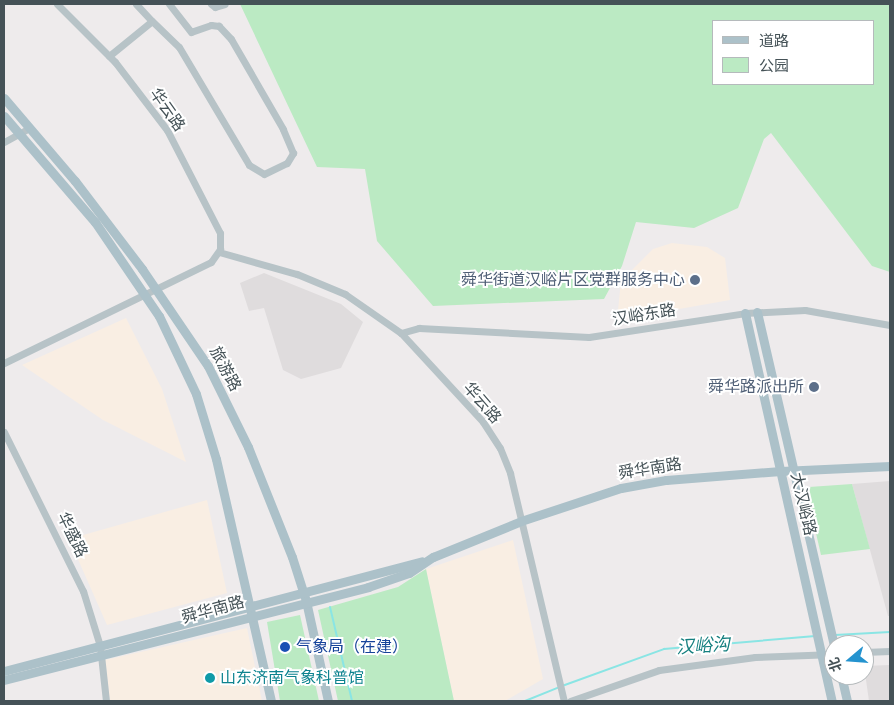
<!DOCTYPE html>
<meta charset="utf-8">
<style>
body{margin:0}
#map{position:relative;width:894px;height:705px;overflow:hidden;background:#eeebec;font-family:Karla,"Noto Sans SC",sans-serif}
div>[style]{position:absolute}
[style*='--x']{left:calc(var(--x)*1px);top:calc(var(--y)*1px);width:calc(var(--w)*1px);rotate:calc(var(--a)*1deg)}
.commercial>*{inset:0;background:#f9eee3}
.education>*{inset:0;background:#dfdcdd}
.green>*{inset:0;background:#bbeac3}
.stream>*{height:2px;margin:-1px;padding:0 1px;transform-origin:1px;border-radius:1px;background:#8ae5e4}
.minor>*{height:7px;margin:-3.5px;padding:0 3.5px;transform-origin:3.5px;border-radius:3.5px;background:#b7c3c7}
.major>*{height:9px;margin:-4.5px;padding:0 4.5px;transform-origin:4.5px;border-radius:4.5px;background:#acc1c9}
.dots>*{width:14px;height:14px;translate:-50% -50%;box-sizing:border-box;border:2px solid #fff;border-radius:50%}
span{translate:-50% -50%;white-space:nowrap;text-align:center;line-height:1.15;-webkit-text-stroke:4px #fff;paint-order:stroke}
.street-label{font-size:16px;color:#455257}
.service-label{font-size:16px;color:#4e5e75}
.right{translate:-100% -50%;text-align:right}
.transit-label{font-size:16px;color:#164399}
.left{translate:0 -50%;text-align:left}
.culture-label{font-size:16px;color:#0d838f}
.water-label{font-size:18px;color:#147f7f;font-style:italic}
.frame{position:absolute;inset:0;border:5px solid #455257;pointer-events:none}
.legend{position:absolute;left:712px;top:20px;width:162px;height:65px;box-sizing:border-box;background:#fff;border:1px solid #b5babc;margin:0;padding:6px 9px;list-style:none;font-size:15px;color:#455257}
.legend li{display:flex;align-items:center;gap:10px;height:25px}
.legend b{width:25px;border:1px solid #b5babc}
.north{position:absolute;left:824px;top:635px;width:50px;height:50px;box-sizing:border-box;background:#fff;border:1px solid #b5babc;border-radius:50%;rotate:252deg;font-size:14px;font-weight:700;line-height:20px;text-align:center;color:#455257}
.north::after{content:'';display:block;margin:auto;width:18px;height:22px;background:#2493cf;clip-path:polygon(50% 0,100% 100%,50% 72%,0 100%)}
</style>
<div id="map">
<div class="commercial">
<i style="clip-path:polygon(672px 243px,707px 247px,725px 258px,730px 300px,617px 320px,621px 281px,653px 249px)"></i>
<i style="clip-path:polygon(126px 318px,162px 389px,186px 462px,103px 420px,22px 365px)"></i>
<i style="clip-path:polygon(207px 500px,227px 593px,107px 625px,69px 539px)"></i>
<i style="clip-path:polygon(513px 540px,543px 679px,505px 701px,454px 701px,426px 569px)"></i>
<i style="clip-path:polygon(247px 628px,262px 701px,110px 701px,105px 660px)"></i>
</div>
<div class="education">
<i style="clip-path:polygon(264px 273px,341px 304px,363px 322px,341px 368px,301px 379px,283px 370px,264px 308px,249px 311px,240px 283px)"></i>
<i style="clip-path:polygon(890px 481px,890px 616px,888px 616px,852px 484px)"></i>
<i style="clip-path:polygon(890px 665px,890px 701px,869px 701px,864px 666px)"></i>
</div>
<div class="green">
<i style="clip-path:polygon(evenodd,240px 4px,890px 4px,890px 272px,872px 266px,771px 133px,764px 139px,738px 208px,694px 228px,636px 222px,622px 266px,604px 299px,433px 306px,377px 241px,365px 169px,317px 167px,240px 4px,713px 21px,873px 21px,873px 84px,713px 84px,713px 21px)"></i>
<i style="clip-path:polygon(852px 484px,870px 549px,821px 555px,807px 494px,809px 487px)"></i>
<i style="clip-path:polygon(426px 569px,454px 701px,338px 701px,318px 610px,398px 587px)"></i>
<i style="clip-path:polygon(300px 615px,319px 701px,280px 701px,267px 622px)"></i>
</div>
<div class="stream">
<i style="--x:330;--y:607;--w:97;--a:76.8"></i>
<i style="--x:835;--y:635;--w:55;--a:-3.1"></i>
<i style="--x:562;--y:686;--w:109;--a:-19.9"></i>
<i style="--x:664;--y:649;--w:152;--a:-4.9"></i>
<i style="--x:525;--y:701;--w:35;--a:-22"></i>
</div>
<div class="minor">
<i style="--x:136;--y:4;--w:23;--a:47"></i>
<i style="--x:211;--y:4;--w:5;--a:37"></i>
<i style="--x:215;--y:7;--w:10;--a:-17"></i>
<i style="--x:109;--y:56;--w:55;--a:-39.1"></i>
<i style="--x:152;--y:21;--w:37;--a:44"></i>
<i style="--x:179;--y:47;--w:137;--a:59.3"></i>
<i style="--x:249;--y:165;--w:17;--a:31"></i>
<i style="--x:264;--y:174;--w:25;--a:-26"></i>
<i style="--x:287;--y:163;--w:12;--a:-59"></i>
<i style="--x:293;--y:153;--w:26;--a:-113"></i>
<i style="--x:283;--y:129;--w:104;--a:-120"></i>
<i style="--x:231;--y:39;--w:18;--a:-133"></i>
<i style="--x:219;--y:26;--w:8;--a:-173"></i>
<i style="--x:211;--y:25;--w:21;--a:161"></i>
<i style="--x:191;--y:32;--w:36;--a:-128"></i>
<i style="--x:4;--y:142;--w:29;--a:-29"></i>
<i style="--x:219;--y:252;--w:81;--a:15.8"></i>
<i style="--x:297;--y:274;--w:52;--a:22.6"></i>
<i style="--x:345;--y:294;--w:68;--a:34.9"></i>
<i style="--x:401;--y:333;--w:121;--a:47.3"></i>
<i style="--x:483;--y:422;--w:31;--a:57"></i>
<i style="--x:500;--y:448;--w:27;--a:68"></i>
<i style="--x:510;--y:473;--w:234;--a:76.7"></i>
<i style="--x:401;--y:333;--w:19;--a:-16"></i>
<i style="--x:419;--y:328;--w:170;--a:3"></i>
<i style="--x:589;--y:337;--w:158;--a:-8.7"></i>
<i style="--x:745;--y:313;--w:60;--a:-2.9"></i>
<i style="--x:805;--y:310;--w:86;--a:10"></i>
<i style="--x:4;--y:363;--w:230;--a:-26"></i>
<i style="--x:211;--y:262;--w:16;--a:-55"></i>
<i style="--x:220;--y:249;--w:16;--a:-90"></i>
<i style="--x:220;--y:233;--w:116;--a:-117.2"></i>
<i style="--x:167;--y:130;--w:86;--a:-127.4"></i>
<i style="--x:115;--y:62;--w:82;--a:-135"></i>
<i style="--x:4;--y:432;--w:178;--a:63.6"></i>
<i style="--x:83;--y:591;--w:58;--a:72.8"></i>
<i style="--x:100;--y:646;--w:55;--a:83.8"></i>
<i style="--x:864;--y:652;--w:26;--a:-2"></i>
<i style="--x:570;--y:701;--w:94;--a:-19.2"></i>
<i style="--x:659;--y:670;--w:97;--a:-7.7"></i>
<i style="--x:755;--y:657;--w:79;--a:-2.2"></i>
</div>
<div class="major">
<i style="--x:4;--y:98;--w:109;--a:49.5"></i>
<i style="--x:75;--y:181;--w:111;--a:52.7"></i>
<i style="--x:142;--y:269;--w:117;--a:55.8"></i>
<i style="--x:208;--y:366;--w:90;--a:63.7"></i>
<i style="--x:248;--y:447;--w:118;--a:68.2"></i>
<i style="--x:292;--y:557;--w:46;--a:72.3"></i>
<i style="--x:306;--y:601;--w:102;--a:77.6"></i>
<i style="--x:4;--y:116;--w:140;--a:49.4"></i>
<i style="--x:95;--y:222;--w:114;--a:55.8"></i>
<i style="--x:159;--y:316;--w:86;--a:64.6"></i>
<i style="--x:196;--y:394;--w:68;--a:72.9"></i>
<i style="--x:216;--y:459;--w:248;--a:77.2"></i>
<i style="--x:757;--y:312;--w:342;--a:77"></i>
<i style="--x:745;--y:313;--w:398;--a:77.4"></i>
<i style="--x:4;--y:671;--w:432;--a:-14.7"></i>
<i style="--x:841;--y:675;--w:27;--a:77"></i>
<i style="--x:4;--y:680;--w:376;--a:-14.3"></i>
<i style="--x:368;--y:587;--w:43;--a:-18.9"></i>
<i style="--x:409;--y:573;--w:29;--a:-34"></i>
<i style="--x:433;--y:557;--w:95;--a:-22.2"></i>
<i style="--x:521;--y:521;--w:105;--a:-18.3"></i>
<i style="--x:621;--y:488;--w:46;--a:-10.1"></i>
<i style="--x:666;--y:480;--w:115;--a:-4.5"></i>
<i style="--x:781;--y:471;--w:109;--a:-2.6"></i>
</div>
<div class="dots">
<i style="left:695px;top:280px;background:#5c6f8a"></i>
<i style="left:814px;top:387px;background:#5c6f8a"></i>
<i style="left:285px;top:647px;background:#1a4fb4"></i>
<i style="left:210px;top:678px;background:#0f9aa8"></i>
</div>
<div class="street-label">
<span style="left:167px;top:110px;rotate:55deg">华云路</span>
<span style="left:644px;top:315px;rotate:-9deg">汉峪东路</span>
<span style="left:225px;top:369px;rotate:62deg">旅游路</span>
<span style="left:482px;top:403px;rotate:49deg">华云路</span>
<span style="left:650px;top:469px;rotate:-9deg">舜华南路</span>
<span style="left:803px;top:504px;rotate:77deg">大汉峪路</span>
<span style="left:72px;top:535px;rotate:64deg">华盛路</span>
<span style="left:213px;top:610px;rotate:-15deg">舜华南路</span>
</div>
<div class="service-label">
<span class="right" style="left:685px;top:280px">舜华街道汉峪片区党群服务中心</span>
<span class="right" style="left:804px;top:387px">舜华路派出所</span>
</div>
<div class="transit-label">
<span class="left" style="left:296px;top:647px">气象局（在建）</span>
</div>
<div class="culture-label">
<span class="left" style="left:220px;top:678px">山东济南气象科普馆</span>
</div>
<div class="water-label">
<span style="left:703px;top:646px;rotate:-4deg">汉峪沟</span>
</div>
<div class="frame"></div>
<ul class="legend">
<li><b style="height:6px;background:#acc1c9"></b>道路</li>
<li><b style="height:14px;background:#bbeac3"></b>公园</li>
</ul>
<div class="north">北</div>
</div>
